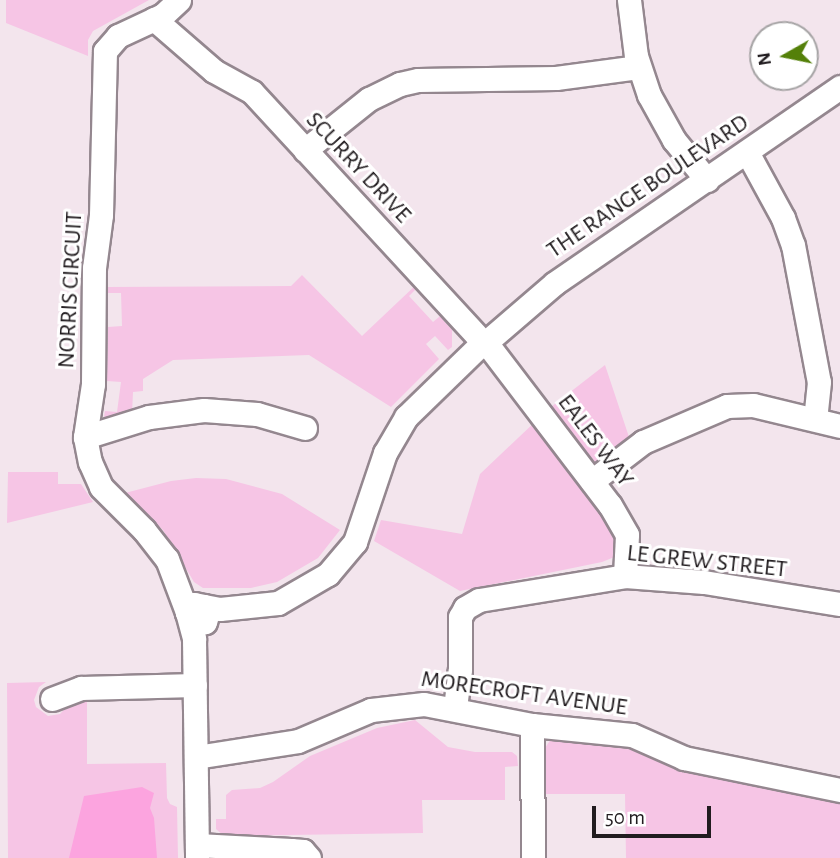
<!DOCTYPE html>
<style>
body{margin:0}
#map{position:relative;width:840px;height:858px;overflow:hidden;background:#f3e5ed;font-family:"Alegreya Sans",sans-serif}
div>[style]{position:absolute}
[style*='--x']{left:calc(var(--x)*1px);top:calc(var(--y)*1px);width:calc(var(--w)*1px);rotate:calc(var(--a)*1deg)}
.green>*{inset:0;background:#f6c5e5}
.water>*{inset:0;background:#fca4df}
.roads{filter:drop-shadow(2px 0 #94878f) drop-shadow(-2px 0 #94878f) drop-shadow(0 2px #94878f) drop-shadow(0 -2px #94878f)}
.minor>*{height:23px;margin:-11.5px;padding:0 11.5px;transform-origin:11.5px;border-radius:11.5px;background:#fff}
span{translate:-50% -50%;white-space:nowrap;text-align:center;line-height:1.15;-webkit-text-stroke:6px #fff;paint-order:stroke}
.street-label{font-size:24px;color:#211c1f}
.north{position:absolute;left:749px;top:21px;width:70px;height:70px;box-sizing:border-box;background:#fff;border:2px solid #a6a4a5;border-radius:50%;rotate:261deg;font-size:19px;font-weight:700;line-height:28px;text-align:center;color:#211c1f}
.north::after{content:'';display:block;margin:auto;width:24px;height:32px;background:#548009;clip-path:polygon(50% 0,100% 100%,50% 72%,0 100%)}
.scale{position:absolute;left:592px;top:806px;width:119px;height:32px;box-sizing:border-box;border:4px solid #211c1f;border-top:0;padding-left:9px;font-size:21px;line-height:24px;white-space:nowrap;color:#211c1f;-webkit-text-stroke:5px #fff;paint-order:stroke}
</style>
<div id="map">
<div class="green">
<i style="clip-path:polygon(6px 0,149px 0,93px 31px,88px 40px,88px 56px,6px 23px)"></i>
<i style="clip-path:polygon(302px 275px,362px 336px,418px 283px,420px 285px,409px 296px,433px 322px,445px 312px,443px 320px,452px 330px,452px 347px,448px 350px,435px 336px,426px 344px,439px 359px,391px 407px,309px 355px,173px 360px,143px 379px,143px 391px,133px 392px,132px 414px,103px 423px,105px 411px,117px 412px,121px 382px,107px 381px,108px 327px,122px 326px,121px 293px,107px 293px,108px 287px,291px 286px)"></i>
<i style="clip-path:polygon(605px 365px,630px 440px,595px 470px,551px 407px)"></i>
<i style="clip-path:polygon(537px 420px,617px 525px,617px 556px,602px 562px,460px 591px,374px 541px,381px 520px,462px 534px,480px 474px)"></i>
<i style="clip-path:polygon(8px 472px,58px 472px,58px 484px,81px 484px,93px 502px,7px 523px)"></i>
<i style="clip-path:polygon(196px 478px,226px 479px,282px 494px,340px 530px,318px 558px,277px 582px,251px 588px,203px 588px,194px 582px,163px 530px,125px 493px,171px 481px)"></i>
<i style="clip-path:polygon(46px 682px,39px 687px,34px 700px,36px 707px,48px 716px,60px 714px,69px 704px,87px 697px,87px 764px,166px 763px,167px 798px,170px 804px,177px 807px,178px 858px,8px 858px,7px 683px)"></i>
<i style="clip-path:polygon(415px 720px,448px 747px,475px 752px,512px 752px,517px 756px,518px 766px,505px 767px,505px 800px,422px 800px,423px 833px,224px 836px,216px 829px,216px 819px,226px 819px,226px 795px,232px 790px,260px 788px,273px 782px,310px 756px,377px 728px)"></i>
<i style="clip-path:polygon(561px 736px,602px 739px,840px 799px,840px 858px,626px 858px,625px 794px,543px 794px,543px 751px,551px 739px)"></i>
</div>
<div class="water">
<i style="clip-path:polygon(142px 787px,154px 793px,150px 808px,154px 818px,157px 858px,69px 858px,84px 796px)"></i>
</div>
<div class="roads">
<div class="minor">
<i style="--x:179;--y:0;--w:22;--a:137"></i>
<i style="--x:163;--y:15;--w:50;--a:155"></i>
<i style="--x:118;--y:36;--w:20;--a:131"></i>
<i style="--x:105;--y:51;--w:164;--a:91.4"></i>
<i style="--x:101;--y:215;--w:53;--a:97.5"></i>
<i style="--x:94;--y:268;--w:116;--a:90.5"></i>
<i style="--x:93;--y:384;--w:54;--a:98.6"></i>
<i style="--x:85;--y:437;--w:25;--a:79"></i>
<i style="--x:90;--y:462;--w:27;--a:66"></i>
<i style="--x:101;--y:487;--w:61;--a:45"></i>
<i style="--x:144;--y:530;--w:37;--a:52"></i>
<i style="--x:167;--y:559;--w:57;--a:69.3"></i>
<i style="--x:629;--y:0;--w:56;--a:82.9"></i>
<i style="--x:636;--y:56;--w:41;--a:71.6"></i>
<i style="--x:649;--y:95;--w:51;--a:60.9"></i>
<i style="--x:674;--y:140;--w:52;--a:50.5"></i>
<i style="--x:154;--y:19;--w:79;--a:40.9"></i>
<i style="--x:214;--y:71;--w:43;--a:28.9"></i>
<i style="--x:252;--y:92;--w:330;--a:47.3"></i>
<i style="--x:305;--y:150;--w:82;--a:-38.6"></i>
<i style="--x:369;--y:99;--w:34;--a:-26"></i>
<i style="--x:400;--y:84;--w:18;--a:-13"></i>
<i style="--x:418;--y:80;--w:138;--a:-0.8"></i>
<i style="--x:556;--y:78;--w:83;--a:-7.6"></i>
<i style="--x:747;--y:152;--w:75;--a:61.4"></i>
<i style="--x:783;--y:218;--w:29;--a:70"></i>
<i style="--x:793;--y:245;--w:139;--a:79.3"></i>
<i style="--x:819;--y:382;--w:37;--a:96"></i>
<i style="--x:491;--y:338;--w:84;--a:-40.7"></i>
<i style="--x:555;--y:283;--w:346;--a:-34.5"></i>
<i style="--x:491;--y:349;--w:196;--a:52.7"></i>
<i style="--x:610;--y:505;--w:34;--a:60"></i>
<i style="--x:627;--y:535;--w:41;--a:92.8"></i>
<i style="--x:85;--y:437;--w:67;--a:-17.4"></i>
<i style="--x:149;--y:417;--w:55;--a:-7.3"></i>
<i style="--x:204;--y:410;--w:53;--a:4.3"></i>
<i style="--x:257;--y:414;--w:50;--a:16.3"></i>
<i style="--x:592;--y:481;--w:64;--a:-37.4"></i>
<i style="--x:643;--y:442;--w:91;--a:-23.2"></i>
<i style="--x:727;--y:406;--w:26;--a:-2"></i>
<i style="--x:753;--y:405;--w:89;--a:13.6"></i>
<i style="--x:204;--y:606;--w:16;--a:11"></i>
<i style="--x:220;--y:609;--w:58;--a:-5.9"></i>
<i style="--x:278;--y:603;--w:58;--a:-30.1"></i>
<i style="--x:328;--y:574;--w:42;--a:-49.8"></i>
<i style="--x:355;--y:542;--w:94;--a:-71.4"></i>
<i style="--x:385;--y:453;--w:42;--a:-59.7"></i>
<i style="--x:406;--y:417;--w:98;--a:-44.2"></i>
<i style="--x:191;--y:622;--w:7;--a:16"></i>
<i style="--x:198;--y:624;--w:7;--a:-16"></i>
<i style="--x:205;--y:622;--w:10;--a:-73"></i>
<i style="--x:208;--y:612;--w:7;--a:-124"></i>
<i style="--x:204;--y:606;--w:10;--a:-169"></i>
<i style="--x:194;--y:604;--w:11;--a:131"></i>
<i style="--x:187;--y:612;--w:28;--a:75"></i>
<i style="--x:194;--y:639;--w:219;--a:89.2"></i>
<i style="--x:52;--y:699;--w:31;--a:-21"></i>
<i style="--x:81;--y:688;--w:114;--a:-1.5"></i>
<i style="--x:455;--y:708;--w:38;--a:-83"></i>
<i style="--x:460;--y:670;--w:53;--a:-90"></i>
<i style="--x:460;--y:617;--w:10;--a:-61"></i>
<i style="--x:465;--y:608;--w:16;--a:-30"></i>
<i style="--x:479;--y:600;--w:148;--a:-9.3"></i>
<i style="--x:625;--y:576;--w:79;--a:4.3"></i>
<i style="--x:704;--y:582;--w:138;--a:9.2"></i>
<i style="--x:532;--y:725;--w:133;--a:89.6"></i>
<i style="--x:196;--y:757;--w:103;--a:-8.9"></i>
<i style="--x:298;--y:741;--w:79;--a:-23"></i>
<i style="--x:371;--y:710;--w:53;--a:-6.5"></i>
<i style="--x:424;--y:704;--w:110;--a:11"></i>
<i style="--x:532;--y:725;--w:100;--a:5.7"></i>
<i style="--x:632;--y:735;--w:57;--a:23.9"></i>
<i style="--x:684;--y:758;--w:159;--a:11.6"></i>
<i style="--x:197;--y:845;--w:94;--a:3"></i>
<i style="--x:291;--y:850;--w:12;--a:5"></i>
<i style="--x:303;--y:851;--w:9;--a:49"></i>
</div>
</div>
<div class="street-label">
<span style="left:358px;top:168px;rotate:47deg">SCURRY DRIVE</span>
<span style="left:648px;top:187px;rotate:-34deg">THE RANGE BOULEVARD</span>
<span style="left:71px;top:290px;rotate:-87deg">NORRIS CIRCUIT</span>
<span style="left:595px;top:441px;rotate:53deg">EALES WAY</span>
<span style="left:707px;top:562px;rotate:6deg">LE GREW STREET</span>
<span style="left:524px;top:694px;rotate:8deg">MORECROFT AVENUE</span>
</div>
<div class="north">N</div>
<div class="scale">50 m</div>
</div>
